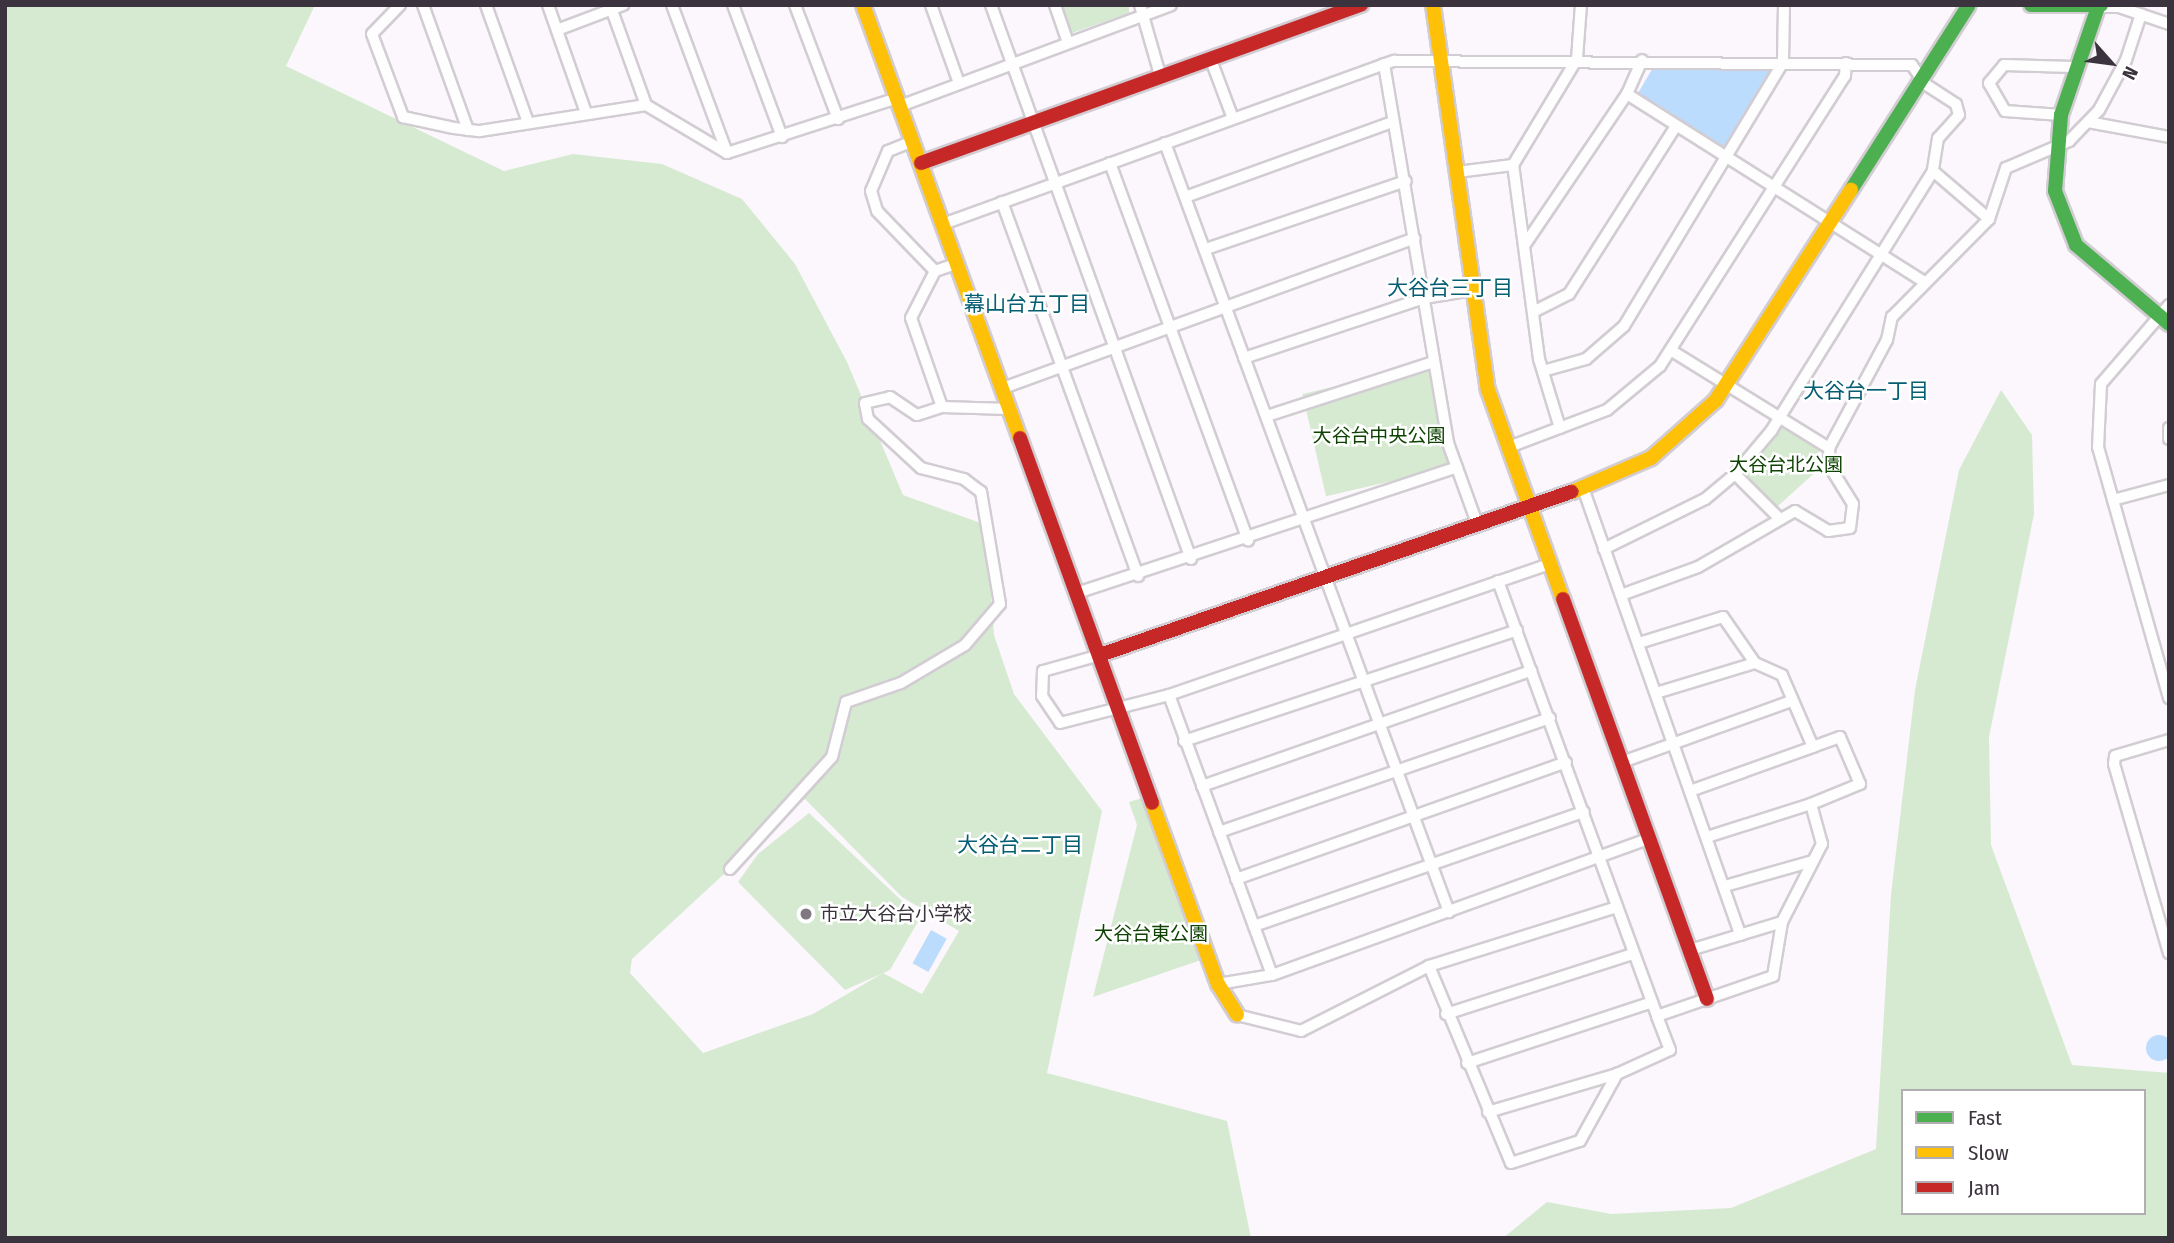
<!DOCTYPE html>
<meta charset="utf-8">
<style>
body{margin:0}
#map{position:relative;width:2174px;height:1243px;overflow:hidden;background:#fcf7fc;font-family:"Fira Sans Condensed","Noto Sans JP",sans-serif}
div>[style]{position:absolute}
[style*='--x']{left:calc(var(--x)*1px);top:calc(var(--y)*1px);width:calc(var(--w)*1px);rotate:calc(var(--a)*1deg)}
.green>*{inset:0;background:#d6ead2;transform-origin:0 0}
.water>*{inset:0;background:#bcdcfd;transform-origin:0 0}
.round{border-radius:50%}
.roads{filter:drop-shadow(2px 0 #d2ccd3) drop-shadow(-2px 0 #d2ccd3) drop-shadow(0 2px #d2ccd3) drop-shadow(0 -2px #d2ccd3)}
.street>*{height:10px;margin:-5px;padding:0 5px;transform-origin:5px;border-radius:5px;background:#fffeff}
.fast>*{height:14px;margin:-7px;padding:0 7px;transform-origin:7px;border-radius:7px;background:#4caf50}
.slow>*{height:14px;margin:-7px;padding:0 7px;transform-origin:7px;border-radius:7px;background:#ffc107}
.jam>*{height:14px;margin:-7px;padding:0 7px;transform-origin:7px;border-radius:7px;background:#c62828}
.dots>*{width:19px;height:19px;translate:-50% -50%;box-sizing:border-box;border:4px solid #fff;border-radius:50%}
span{translate:-50% -50%;white-space:nowrap;text-align:center;line-height:1.15;-webkit-text-stroke:5px #fff;paint-order:stroke}
.park-label{font-size:19px;color:#0e4303}
.poi-label{font-size:19px;color:#3b333d}
.left{translate:0 -50%;text-align:left}
.neighbourhood-label{font-size:21px;color:#065e73}
.frame{position:absolute;inset:0;border:7px solid #3b333d;pointer-events:none}
.legend{position:absolute;left:1901px;top:1089px;width:245px;height:126px;box-sizing:border-box;background:#fff;border:2px solid #b1adb1;margin:0;padding:9px 12px;list-style:none;font-size:21px;color:#3b333d}
.legend li{display:flex;align-items:center;gap:14px;height:35px}
.legend b{width:35px;border:2px solid #b1adb1}
.north{position:absolute;left:2076px;top:28px;width:70px;height:70px;-webkit-text-stroke:5px #fff;paint-order:stroke;rotate:118deg;font-size:19px;font-weight:700;line-height:28px;text-align:center;color:#3b333d}
.north::after{content:'';display:block;margin:auto;width:24px;height:32px;background:#3b333d;clip-path:polygon(50% 0,100% 100%,50% 72%,0 100%)}
</style>
<div id="map">
<div class="green">
<i style="clip-path:polygon(evenodd,5px 5px,315px 5px,286px 66px,504px 171px,573px 154px,662px 164px,742px 199px,795px 264px,847px 362px,903px 495px,986px 525px,994px 635px,1014px 694px,1102px 811px,1047px 1073px,1227px 1121px,1251px 1238px,5px 1238px,5px 5px,805px 799px,902px 897px,959px 931px,922px 994px,883px 973px,813px 1014px,703px 1053px,630px 973px,632px 959px,805px 799px)"></i>
<i style="clip-path:polygon(1062px 5px,1129px 5px,1129px 13px,1072px 33px)"></i>
<i style="left:1432px;top:364px;width:105px;height:133px;rotate:77deg"></i>
<i style="clip-path:polygon(evenodd,2001px 390px,2032px 435px,2034px 514px,1989px 737px,1991px 845px,2072px 1065px,2169px 1073px,2169px 1238px,1503px 1238px,1547px 1202px,1611px 1214px,1731px 1208px,1876px 1149px,1891px 895px,1915px 690px,1959px 470px,2001px 390px,1903px 1091px,2144px 1091px,2144px 1213px,1903px 1213px,1903px 1091px)"></i>
<i style="clip-path:polygon(1784px 426px,1819px 450px,1820px 468px,1777px 507px,1744px 474px)"></i>
<i style="clip-path:polygon(1142px 798px,1204px 959px,1093px 997px,1137px 825px,1129px 802px)"></i>
<i style="clip-path:polygon(809px 813px,920px 918px,890px 970px,845px 990px,738px 882px,758px 854px)"></i>
</div>
<div class="water">
<i style="clip-path:polygon(1778px 65px,1724px 152px,1638px 93px,1654px 66px)"></i>
<i style="left:931px;top:930px;width:18px;height:38px;rotate:29deg"></i>
<i class="round" style="left:2146px;top:1035px;width:26px;height:26px"></i>
</div>
<div class="roads">
<div class="street">
<i style="--x:400;--y:5;--w:40;--a:134"></i>
<i style="--x:372;--y:34;--w:89;--a:69.5"></i>
<i style="--x:403;--y:117;--w:52;--a:12.2"></i>
<i style="--x:454;--y:128;--w:26;--a:7"></i>
<i style="--x:480;--y:131;--w:168;--a:-8.9"></i>
<i style="--x:646;--y:105;--w:94;--a:30.7"></i>
<i style="--x:727;--y:153;--w:179;--a:-17.9"></i>
<i style="--x:423;--y:5;--w:133;--a:70.2"></i>
<i style="--x:486;--y:5;--w:124;--a:70.3"></i>
<i style="--x:548;--y:5;--w:114;--a:70.6"></i>
<i style="--x:610;--y:5;--w:106;--a:70.2"></i>
<i style="--x:672;--y:5;--w:158;--a:69.6"></i>
<i style="--x:733;--y:5;--w:141;--a:69.6"></i>
<i style="--x:795;--y:5;--w:122;--a:69.3"></i>
<i style="--x:931;--y:5;--w:83;--a:70.3"></i>
<i style="--x:991;--y:5;--w:589;--a:70.15"></i>
<i style="--x:1055;--y:5;--w:39;--a:71"></i>
<i style="--x:1140;--y:5;--w:76;--a:74"></i>
<i style="--x:2098;--y:7;--w:21;--a:0"></i>
<i style="--x:2119;--y:7;--w:53;--a:18.8"></i>
<i style="--x:557;--y:30;--w:71;--a:-20.7"></i>
<i style="--x:1211;--y:60;--w:60;--a:69.4"></i>
<i style="--x:1384;--y:64;--w:384;--a:80.4"></i>
<i style="--x:1448;--y:443;--w:85;--a:70.1"></i>
<i style="--x:1627;--y:94;--w:350;--a:32.3"></i>
<i style="--x:900;--y:106;--w:289;--a:-20.4"></i>
<i style="--x:2061;--y:115;--w:56;--a:-175.9"></i>
<i style="--x:2005;--y:111;--w:32;--a:-120"></i>
<i style="--x:1989;--y:83;--w:23;--a:-50"></i>
<i style="--x:2004;--y:65;--w:69;--a:1.7"></i>
<i style="--x:2088;--y:122;--w:82;--a:10.5"></i>
<i style="--x:913;--y:141;--w:27;--a:158"></i>
<i style="--x:888;--y:151;--w:43;--a:113"></i>
<i style="--x:871;--y:191;--w:21;--a:73"></i>
<i style="--x:877;--y:211;--w:83;--a:46"></i>
<i style="--x:1165;--y:143;--w:820;--a:69.73"></i>
<i style="--x:1110;--y:163;--w:402;--a:69.9"></i>
<i style="--x:1933;--y:171;--w:74;--a:40.6"></i>
<i style="--x:1457;--y:172;--w:56;--a:-7.1"></i>
<i style="--x:1188;--y:196;--w:217;--a:-19.9"></i>
<i style="--x:1002;--y:202;--w:398;--a:70"></i>
<i style="--x:943;--y:224;--w:480;--a:-19.9"></i>
<i style="--x:1394;--y:61;--w:518;--a:0.44"></i>
<i style="--x:1912;--y:65;--w:23;--a:56"></i>
<i style="--x:1925;--y:84;--w:37;--a:33"></i>
<i style="--x:1956;--y:104;--w:11;--a:75"></i>
<i style="--x:1959;--y:115;--w:31;--a:132"></i>
<i style="--x:1938;--y:138;--w:33;--a:99"></i>
<i style="--x:1933;--y:171;--w:305;--a:121.9"></i>
<i style="--x:1772;--y:430;--w:57;--a:130.1"></i>
<i style="--x:1735;--y:474;--w:39;--a:140"></i>
<i style="--x:1705;--y:499;--w:113;--a:153.7"></i>
<i style="--x:1526;--y:243;--w:180;--a:-55.9"></i>
<i style="--x:1627;--y:94;--w:37;--a:-66"></i>
<i style="--x:1206;--y:249;--w:211;--a:-18.8"></i>
<i style="--x:2169;--y:305;--w:104;--a:130.7"></i>
<i style="--x:2101;--y:384;--w:63;--a:92.7"></i>
<i style="--x:2098;--y:447;--w:261;--a:74.2"></i>
<i style="--x:1533;--y:312;--w:40;--a:-26.6"></i>
<i style="--x:1569;--y:294;--w:199;--a:-57.5"></i>
<i style="--x:1672;--y:351;--w:185;--a:31.7"></i>
<i style="--x:1244;--y:358;--w:190;--a:-18.4"></i>
<i style="--x:1424;--y:298;--w:51;--a:-9.1"></i>
<i style="--x:1543;--y:371;--w:45;--a:-15.6"></i>
<i style="--x:1586;--y:359;--w:50;--a:-41"></i>
<i style="--x:1624;--y:326;--w:308;--a:-58.9"></i>
<i style="--x:1783;--y:62;--w:57;--a:-89"></i>
<i style="--x:1003;--y:388;--w:438;--a:-20"></i>
<i style="--x:942;--y:407;--w:94;--a:-109.2"></i>
<i style="--x:911;--y:318;--w:53;--a:-62.9"></i>
<i style="--x:935;--y:271;--w:24;--a:-19"></i>
<i style="--x:1267;--y:416;--w:175;--a:-18"></i>
<i style="--x:1560;--y:428;--w:72;--a:-106.9"></i>
<i style="--x:1539;--y:359;--w:196;--a:-97.6"></i>
<i style="--x:1513;--y:165;--w:124;--a:-58.9"></i>
<i style="--x:1577;--y:59;--w:54;--a:-85.8"></i>
<i style="--x:2169;--y:428;--w:11;--a:90"></i>
<i style="--x:1509;--y:447;--w:105;--a:-20.7"></i>
<i style="--x:1607;--y:410;--w:69;--a:-39.7"></i>
<i style="--x:1660;--y:366;--w:344;--a:-57.5"></i>
<i style="--x:1845;--y:76;--w:13;--a:-86"></i>
<i style="--x:1735;--y:474;--w:64;--a:45"></i>
<i style="--x:1583;--y:488;--w:474;--a:70.6"></i>
<i style="--x:2113;--y:500;--w:58;--a:-15"></i>
<i style="--x:1498;--y:581;--w:463;--a:69.9"></i>
<i style="--x:1077;--y:593;--w:400;--a:-18.3"></i>
<i style="--x:1621;--y:595;--w:82;--a:-20"></i>
<i style="--x:1698;--y:567;--w:112;--a:-30"></i>
<i style="--x:1795;--y:511;--w:39;--a:31"></i>
<i style="--x:1828;--y:531;--w:22;--a:-8"></i>
<i style="--x:1850;--y:528;--w:24;--a:-83"></i>
<i style="--x:1853;--y:504;--w:44;--a:-121.9"></i>
<i style="--x:1830;--y:467;--w:19;--a:-93"></i>
<i style="--x:1829;--y:448;--w:123;--a:-61.8"></i>
<i style="--x:1887;--y:340;--w:24;--a:-78"></i>
<i style="--x:1892;--y:317;--w:138;--a:-45.3"></i>
<i style="--x:1989;--y:219;--w:54;--a:-71.6"></i>
<i style="--x:2006;--y:168;--w:69;--a:-23.2"></i>
<i style="--x:2069;--y:141;--w:43;--a:-45.9"></i>
<i style="--x:2099;--y:110;--w:57;--a:-61.6"></i>
<i style="--x:2126;--y:60;--w:48;--a:-71.9"></i>
<i style="--x:1100;--y:655;--w:59;--a:164.3"></i>
<i style="--x:1043;--y:671;--w:25;--a:92"></i>
<i style="--x:1042;--y:696;--w:32;--a:56"></i>
<i style="--x:1060;--y:723;--w:113;--a:-14.4"></i>
<i style="--x:1169;--y:695;--w:402;--a:-19"></i>
<i style="--x:1656;--y:693;--w:103;--a:-16.9"></i>
<i style="--x:1169;--y:695;--w:298;--a:69.8"></i>
<i style="--x:2169;--y:740;--w:56;--a:163.5"></i>
<i style="--x:2115;--y:756;--w:8;--a:97"></i>
<i style="--x:2114;--y:764;--w:197;--a:73.8"></i>
<i style="--x:1184;--y:741;--w:351;--a:-18.4"></i>
<i style="--x:1622;--y:762;--w:180;--a:-19.8"></i>
<i style="--x:1202;--y:786;--w:349;--a:-19.3"></i>
<i style="--x:1690;--y:791;--w:131;--a:-19.7"></i>
<i style="--x:1219;--y:832;--w:350;--a:-19"></i>
<i style="--x:1707;--y:837;--w:109;--a:-17.6"></i>
<i style="--x:730;--y:869;--w:151;--a:-47.7"></i>
<i style="--x:832;--y:757;--w:57;--a:-75.7"></i>
<i style="--x:846;--y:702;--w:58;--a:-19.1"></i>
<i style="--x:901;--y:683;--w:74;--a:-30.7"></i>
<i style="--x:965;--y:645;--w:54;--a:-49.5"></i>
<i style="--x:1000;--y:604;--w:114;--a:-99.6"></i>
<i style="--x:981;--y:492;--w:21;--a:-143"></i>
<i style="--x:964;--y:479;--w:44;--a:-165.7"></i>
<i style="--x:921;--y:468;--w:72;--a:-137.2"></i>
<i style="--x:868;--y:419;--w:16;--a:-101"></i>
<i style="--x:865;--y:403;--w:26;--a:-13"></i>
<i style="--x:890;--y:397;--w:32;--a:34"></i>
<i style="--x:917;--y:415;--w:26;--a:-18"></i>
<i style="--x:942;--y:407;--w:67;--a:1.7"></i>
<i style="--x:1236;--y:879;--w:350;--a:-19.5"></i>
<i style="--x:1725;--y:886;--w:91;--a:-15.9"></i>
<i style="--x:1254;--y:926;--w:349;--a:-19.1"></i>
<i style="--x:1690;--y:950;--w:96;--a:-16.9"></i>
<i style="--x:1429;--y:966;--w:213;--a:67.4"></i>
<i style="--x:1511;--y:1163;--w:72;--a:-17.7"></i>
<i style="--x:1580;--y:1141;--w:77;--a:-61.1"></i>
<i style="--x:1617;--y:1074;--w:58;--a:-24.4"></i>
<i style="--x:1670;--y:1050;--w:36;--a:-111"></i>
<i style="--x:1657;--y:1016;--w:123;--a:-19"></i>
<i style="--x:1773;--y:976;--w:55;--a:-80.5"></i>
<i style="--x:1782;--y:922;--w:88;--a:-62.9"></i>
<i style="--x:1822;--y:844;--w:41;--a:-105.4"></i>
<i style="--x:1811;--y:804;--w:53;--a:-22.2"></i>
<i style="--x:1860;--y:784;--w:51;--a:-113.1"></i>
<i style="--x:1840;--y:737;--w:29;--a:160"></i>
<i style="--x:1813;--y:747;--w:78;--a:-113.3"></i>
<i style="--x:1782;--y:675;--w:30;--a:-156"></i>
<i style="--x:1755;--y:663;--w:56;--a:-124.8"></i>
<i style="--x:1723;--y:617;--w:88;--a:162.8"></i>
<i style="--x:1218;--y:984;--w:55;--a:-9.5"></i>
<i style="--x:1272;--y:975;--w:399;--a:-19.9"></i>
<i style="--x:1446;--y:1014;--w:196;--a:-17.8"></i>
<i style="--x:1237;--y:1015;--w:66;--a:14"></i>
<i style="--x:1301;--y:1031;--w:144;--a:-26.9"></i>
<i style="--x:1429;--y:966;--w:197;--a:-17.4"></i>
<i style="--x:1467;--y:1063;--w:193;--a:-18.2"></i>
<i style="--x:1488;--y:1112;--w:134;--a:-16.4"></i>
</div>
<div class="fast">
<i style="--x:2031;--y:5;--w:70;--a:0"></i>
<i style="--x:2098;--y:7;--w:114;--a:108.9"></i>
<i style="--x:2061;--y:115;--w:76;--a:94.5"></i>
<i style="--x:2055;--y:191;--w:58;--a:68.7"></i>
<i style="--x:2076;--y:245;--w:122;--a:40.3"></i>
<i style="--x:1851;--y:190;--w:219;--a:-57.5"></i>
</div>
<div class="slow">
<i style="--x:863;--y:5;--w:461;--a:70.1"></i>
<i style="--x:1433;--y:5;--w:389;--a:81.9"></i>
<i style="--x:1488;--y:390;--w:222;--a:70.3"></i>
<i style="--x:1572;--y:492;--w:86;--a:-23.3"></i>
<i style="--x:1651;--y:458;--w:87;--a:-41.7"></i>
<i style="--x:1716;--y:400;--w:250;--a:-57.3"></i>
<i style="--x:1152;--y:803;--w:193;--a:70"></i>
<i style="--x:1218;--y:984;--w:36;--a:58"></i>
</div>
<div class="jam">
<i style="--x:921;--y:163;--w:468;--a:-19.8"></i>
<i style="--x:1020;--y:438;--w:388;--a:70.1"></i>
<i style="--x:1563;--y:599;--w:425;--a:70.2"></i>
<i style="--x:1100;--y:655;--w:499;--a:-19.1"></i>
</div>
</div>
<div class="dots">
<i style="left:806px;top:914px;background:#7f7880"></i>
</div>
<div class="park-label">
<span style="left:1379px;top:436px">大谷台中央公園</span>
<span style="left:1786px;top:465px">大谷台北公園</span>
<span style="left:1151px;top:934px">大谷台東公園</span>
</div>
<div class="poi-label">
<span class="left" style="left:820px;top:914px">市立大谷台小学校</span>
</div>
<div class="neighbourhood-label">
<span style="left:1450px;top:288px">大谷台三丁目</span>
<span style="left:1027px;top:304px">幕山台五丁目</span>
<span style="left:1866px;top:391px">大谷台一丁目</span>
<span style="left:1020px;top:845px">大谷台二丁目</span>
</div>
<div class="frame"></div>
<ul class="legend">
<li><b style="height:9px;background:#4caf50"></b>Fast</li>
<li><b style="height:9px;background:#ffc107"></b>Slow</li>
<li><b style="height:9px;background:#c62828"></b>Jam</li>
</ul>
<div class="north">N</div>
</div>
